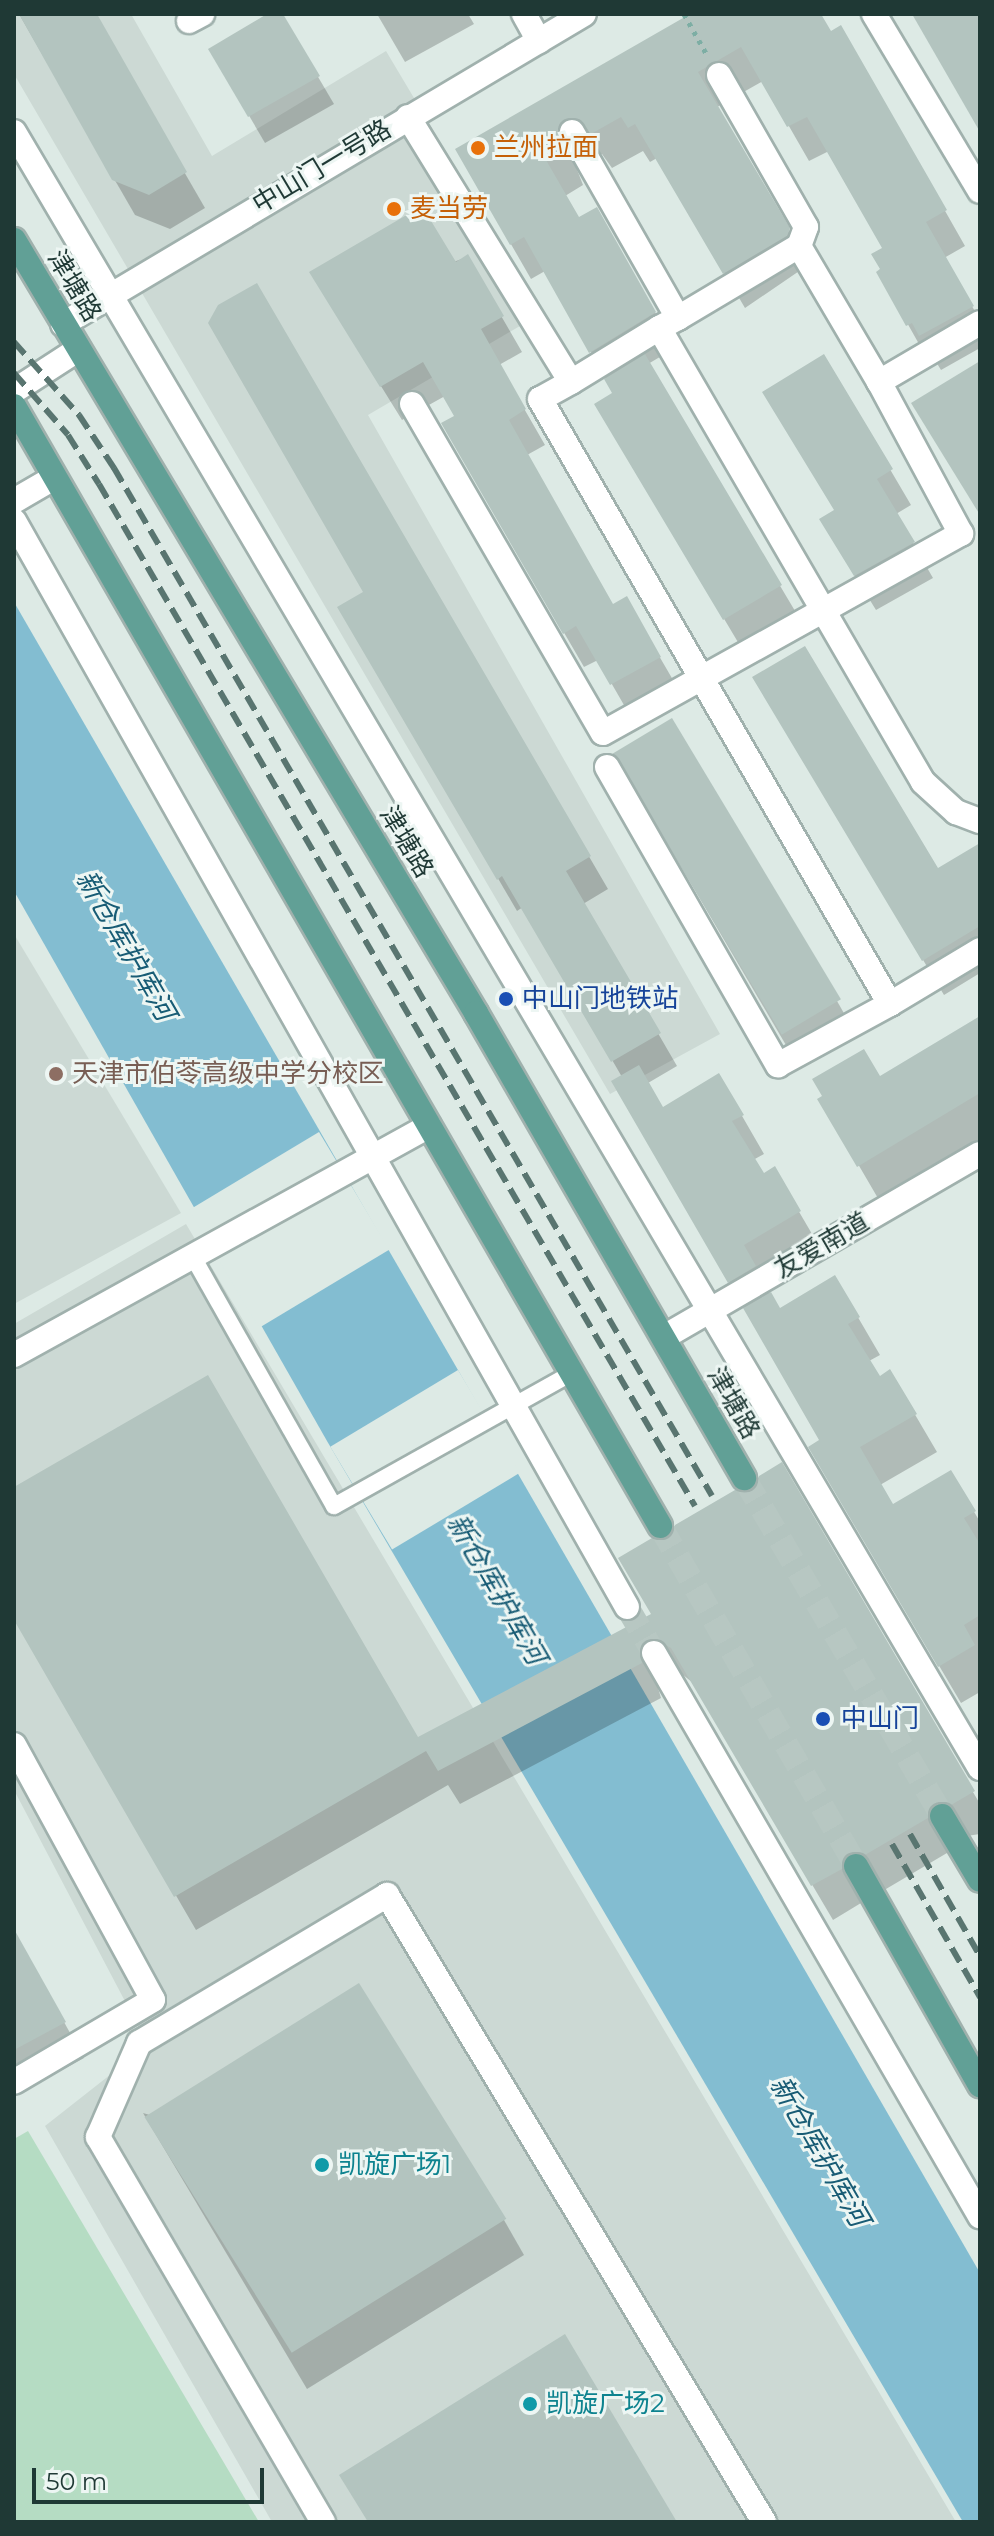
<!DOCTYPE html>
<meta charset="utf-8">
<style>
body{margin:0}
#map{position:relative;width:994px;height:2536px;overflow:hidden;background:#ddeae5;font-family:Montserrat,"Noto Sans SC",sans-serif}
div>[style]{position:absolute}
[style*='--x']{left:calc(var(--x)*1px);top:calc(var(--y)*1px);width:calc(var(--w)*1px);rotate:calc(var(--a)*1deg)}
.built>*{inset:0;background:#ccd9d4}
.green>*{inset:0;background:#b5dcc3}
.water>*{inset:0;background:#83bdd1}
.pier>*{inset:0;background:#ddeae5;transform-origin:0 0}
.shadow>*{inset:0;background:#0003}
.building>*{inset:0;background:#b3c4bf;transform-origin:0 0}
.street-tunnel>*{height:24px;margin-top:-12px;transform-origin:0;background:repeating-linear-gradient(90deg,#b7c7c2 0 24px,transparent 0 36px)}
.primary-tunnel>*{height:24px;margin-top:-12px;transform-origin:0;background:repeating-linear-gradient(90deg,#b7c7c2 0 24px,transparent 0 36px)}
.path>*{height:5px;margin-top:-2.5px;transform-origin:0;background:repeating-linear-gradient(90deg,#7daea4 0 4px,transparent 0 10px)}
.roads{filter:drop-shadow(2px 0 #a0b1ad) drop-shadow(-2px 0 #a0b1ad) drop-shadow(0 2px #a0b1ad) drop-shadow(0 -2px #a0b1ad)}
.lane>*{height:16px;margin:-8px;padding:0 8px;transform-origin:8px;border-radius:8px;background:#fff}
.street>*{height:24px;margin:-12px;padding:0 12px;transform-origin:12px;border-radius:12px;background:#fff}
.secondary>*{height:24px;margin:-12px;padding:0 12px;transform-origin:12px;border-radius:12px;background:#fff}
.primary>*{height:24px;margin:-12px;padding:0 12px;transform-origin:12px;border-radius:12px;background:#61a096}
.rail>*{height:6px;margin-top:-3px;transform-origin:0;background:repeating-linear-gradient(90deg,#597570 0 16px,transparent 0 24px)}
.dots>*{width:22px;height:22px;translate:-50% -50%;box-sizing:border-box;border:4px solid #edf6f3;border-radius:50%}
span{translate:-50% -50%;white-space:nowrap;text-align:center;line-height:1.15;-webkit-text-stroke:6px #edf6f3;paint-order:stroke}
.food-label{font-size:26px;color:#c56008}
.left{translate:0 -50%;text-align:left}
.street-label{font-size:26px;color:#1f3935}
.transit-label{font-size:26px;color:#164399}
.education-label{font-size:26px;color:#785e54}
.culture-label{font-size:26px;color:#0d838f}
.water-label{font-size:28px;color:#185c75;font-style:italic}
.frame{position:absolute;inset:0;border:16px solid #1f3935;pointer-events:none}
.scale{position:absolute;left:32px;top:2468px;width:232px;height:36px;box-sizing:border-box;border:4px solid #1f3935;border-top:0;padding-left:10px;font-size:24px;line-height:28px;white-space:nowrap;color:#1f3935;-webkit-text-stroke:6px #edf6f3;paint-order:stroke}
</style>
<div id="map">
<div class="built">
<i style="clip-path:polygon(14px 14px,131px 14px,212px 156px,386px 51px,542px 313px,368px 415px,720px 1034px,610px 1094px,14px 74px)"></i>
<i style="clip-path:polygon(14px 934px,181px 1213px,14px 1304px)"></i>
<i style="clip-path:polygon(186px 1224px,956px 2522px,272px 2522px,45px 2126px,148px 2045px,14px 1790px,14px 1324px)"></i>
</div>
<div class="green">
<i style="clip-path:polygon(28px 2131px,259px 2522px,14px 2522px,14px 2139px)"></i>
</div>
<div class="water">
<i style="clip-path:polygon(14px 602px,980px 2273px,980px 2522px,963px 2522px,327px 1441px,14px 891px)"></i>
</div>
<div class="pier">
<i style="left:319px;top:1132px;width:137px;height:152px;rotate:59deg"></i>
<i style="left:458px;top:1370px;width:120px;height:149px;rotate:59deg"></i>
</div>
<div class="shadow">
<i style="clip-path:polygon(19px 14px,93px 14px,205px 208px,170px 229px,135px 215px)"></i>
<i style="clip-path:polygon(268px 14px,281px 14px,334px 104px,265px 143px,210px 49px)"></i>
<i style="clip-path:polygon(377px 14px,468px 14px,474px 24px,405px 62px)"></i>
<i style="clip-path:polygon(694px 14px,819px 14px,830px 33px,841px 28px,965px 246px,944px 258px,980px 320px,980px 348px,941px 370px,933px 357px,928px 360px,879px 273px,885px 249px,829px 151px,809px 161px,763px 81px,717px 107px,808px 265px,745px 308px,657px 158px,650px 162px,643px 151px,612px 168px,602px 154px,585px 153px,576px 167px,583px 185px,565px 196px,578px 220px,617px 244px,675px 348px,648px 364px,801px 621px,745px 654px,617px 439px,615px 394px,545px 271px,531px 279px,457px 150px)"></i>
<i style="clip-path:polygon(467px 257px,522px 352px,499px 365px,545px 445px,527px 455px,613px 606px,626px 599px,680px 692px,632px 719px,598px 660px,584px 667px,463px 459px,457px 416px,445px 396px,402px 420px,332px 307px)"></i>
<i style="clip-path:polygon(256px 286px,608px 889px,583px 904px,677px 1066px,648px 1083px,663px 1109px,719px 1076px,764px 1154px,753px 1160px,763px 1176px,774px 1169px,822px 1251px,765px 1284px,779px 1311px,835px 1278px,880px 1355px,869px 1361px,879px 1378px,890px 1372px,937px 1452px,880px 1485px,892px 1507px,951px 1472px,980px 1522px,980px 1692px,961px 1703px,811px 1448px,822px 1441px,614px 1081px,622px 1077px,523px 907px,517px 911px,340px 608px,366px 593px)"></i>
<i style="clip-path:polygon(824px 357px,911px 505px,896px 514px,933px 578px,876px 610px,842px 555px)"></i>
<i style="clip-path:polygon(775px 712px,937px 871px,980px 845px,980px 973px,944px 995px)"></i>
<i style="clip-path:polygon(615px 754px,837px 1001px,857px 1036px,800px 1069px)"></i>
<i style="clip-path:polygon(980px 1018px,980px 1140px,879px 1200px,820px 1099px,879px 1078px)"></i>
<i style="clip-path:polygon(781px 1465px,980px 1804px,980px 1834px,953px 1838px,947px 1853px,886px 1889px,868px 1887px,861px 1903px,833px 1920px,693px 1683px,682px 1674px,667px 1674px,658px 1688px,661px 1698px,460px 1804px,448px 1785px,196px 1930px,14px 1616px,14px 1489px,417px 1740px,654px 1615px,669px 1541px,753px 1493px)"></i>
<i style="clip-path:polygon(14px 1932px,84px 2058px,14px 2096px)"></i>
<i style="clip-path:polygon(143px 2113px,504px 2220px,524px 2255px,307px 2389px)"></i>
</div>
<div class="building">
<i style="clip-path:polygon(19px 14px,97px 14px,187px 172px,149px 195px,112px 180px)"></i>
<i style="clip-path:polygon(267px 14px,283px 14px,320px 76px,248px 117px,208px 49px)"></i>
<i style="clip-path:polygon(690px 14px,821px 14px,831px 31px,841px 25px,947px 210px,926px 222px,974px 306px,919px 336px,912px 323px,906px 326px,876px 272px,880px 269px,871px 254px,882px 248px,807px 117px,787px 127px,741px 47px,698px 72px,790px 228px,787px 236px,723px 274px,635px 124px,628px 128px,621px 117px,591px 134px,579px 119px,565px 119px,559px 125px,565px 149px,546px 160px,579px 217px,597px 207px,656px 312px,589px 353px,524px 237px,510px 245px,455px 149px)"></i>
<i style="clip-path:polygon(912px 14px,980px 14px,980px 132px)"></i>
<i style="clip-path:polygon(422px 206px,456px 262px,468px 254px,504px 316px,481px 329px,526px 409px,509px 420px,613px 604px,627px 596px,661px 657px,610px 685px,576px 626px,563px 634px,441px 423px,454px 416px,423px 362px,380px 387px,309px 272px)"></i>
<i style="clip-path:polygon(257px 283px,591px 856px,566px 871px,661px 1033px,611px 1062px,502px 876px,497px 880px,337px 607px,363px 592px,208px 323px,218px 305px)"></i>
<i style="clip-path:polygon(645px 354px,782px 585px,723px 620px,594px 404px,612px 393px,604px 379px)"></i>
<i style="clip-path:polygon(824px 354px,893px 469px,877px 479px,915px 542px,854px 576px,819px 519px,834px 510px,762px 392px)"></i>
<i style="clip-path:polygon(980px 361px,980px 515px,911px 403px)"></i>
<i style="clip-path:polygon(805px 646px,938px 868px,980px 843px,980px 926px,922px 961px,752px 677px)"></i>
<i style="left:672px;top:718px;width:328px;height:69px;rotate:59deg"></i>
<i style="clip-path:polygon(980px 1016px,980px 1093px,857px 1167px,817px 1099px,822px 1096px,812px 1079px,864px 1049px,880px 1076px)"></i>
<i style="clip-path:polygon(639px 1065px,663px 1107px,719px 1073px,744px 1115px,732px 1121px,764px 1173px,775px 1166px,801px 1211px,744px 1245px,756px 1266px,728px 1283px,611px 1081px)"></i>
<i style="clip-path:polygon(835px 1275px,860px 1317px,848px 1324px,880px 1376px,890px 1369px,917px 1414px,860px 1447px,893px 1504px,951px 1470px,976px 1511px,964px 1518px,980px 1544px,980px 1615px,964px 1625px,975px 1645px,938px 1667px,808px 1447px,819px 1440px,743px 1308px,771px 1292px,780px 1308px)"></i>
<i style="clip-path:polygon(208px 1375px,418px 1737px,651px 1614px,618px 1558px,652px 1538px,668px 1539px,675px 1525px,735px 1490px,752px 1491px,759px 1476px,782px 1462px,975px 1791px,951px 1805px,934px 1804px,928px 1818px,865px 1855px,848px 1853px,842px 1869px,811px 1886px,671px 1648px,653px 1638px,641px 1646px,642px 1663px,438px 1771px,426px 1751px,174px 1897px,14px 1620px,14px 1487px)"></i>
<i style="clip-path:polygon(14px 1929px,66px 2022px,14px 2050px)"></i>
<i style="left:359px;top:1983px;width:278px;height:253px;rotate:58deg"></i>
<i style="clip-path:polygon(565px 2334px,677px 2522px,368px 2522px,339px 2475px)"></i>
</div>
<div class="street-tunnel">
<i style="--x:627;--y:1607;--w:53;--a:59.6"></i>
</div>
<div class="primary-tunnel">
<i style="--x:744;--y:1478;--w:392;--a:59.6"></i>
<i style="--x:660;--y:1526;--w:392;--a:60"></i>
</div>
<div class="path">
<i style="--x:684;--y:14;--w:45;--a:60.6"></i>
</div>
<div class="roads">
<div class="lane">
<i style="--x:193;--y:1257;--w:286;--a:60.5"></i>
<i style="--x:334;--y:1506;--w:270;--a:-29.2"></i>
</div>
<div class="street">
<i style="--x:524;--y:14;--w:31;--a:61"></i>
<i style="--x:874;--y:14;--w:206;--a:59.1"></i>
<i style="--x:189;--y:21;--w:15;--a:-28"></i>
<i style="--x:719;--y:75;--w:175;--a:60.2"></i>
<i style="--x:806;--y:227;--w:20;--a:110"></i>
<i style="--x:408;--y:117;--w:311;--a:58.4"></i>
<i style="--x:571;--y:382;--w:35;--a:151"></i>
<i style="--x:540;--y:399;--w:699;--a:59.95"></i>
<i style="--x:890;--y:1004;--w:105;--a:-31"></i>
<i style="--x:14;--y:132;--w:1900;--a:59.44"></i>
<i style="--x:572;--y:132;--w:214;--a:60.3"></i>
<i style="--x:678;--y:318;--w:21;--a:152"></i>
<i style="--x:659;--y:328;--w:525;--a:59.82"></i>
<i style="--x:923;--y:782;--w:45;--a:42.3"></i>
<i style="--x:956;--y:812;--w:26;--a:21"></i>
<i style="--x:678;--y:318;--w:141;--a:-30.8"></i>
<i style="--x:799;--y:246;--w:158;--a:59.5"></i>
<i style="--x:571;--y:382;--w:103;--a:-31.5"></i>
<i style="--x:14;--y:391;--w:77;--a:-32.9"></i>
<i style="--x:412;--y:404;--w:380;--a:59.9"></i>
<i style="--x:603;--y:733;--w:410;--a:-29.1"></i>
<i style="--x:961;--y:534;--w:173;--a:-118.3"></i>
<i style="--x:879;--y:382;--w:117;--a:-30.3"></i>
<i style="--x:14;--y:501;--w:44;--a:-30.1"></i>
<i style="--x:14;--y:521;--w:1247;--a:60.56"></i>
<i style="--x:607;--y:767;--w:344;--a:60.2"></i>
<i style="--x:778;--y:1065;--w:128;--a:-28.6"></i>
<i style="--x:14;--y:1355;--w:474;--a:-28.9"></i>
<i style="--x:654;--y:1653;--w:651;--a:59.93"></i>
<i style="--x:14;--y:1745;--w:290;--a:61.4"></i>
<i style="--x:153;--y:2000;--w:161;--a:149.5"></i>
<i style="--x:323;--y:2522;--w:446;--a:-120.3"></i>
<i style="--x:98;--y:2137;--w:103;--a:-66.4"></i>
<i style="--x:139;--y:2043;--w:289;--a:-30.8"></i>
<i style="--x:387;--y:1895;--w:732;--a:58.98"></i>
</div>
<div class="secondary">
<i style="--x:63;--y:324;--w:606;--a:-30.75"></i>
<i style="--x:664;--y:1337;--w:365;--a:-30.1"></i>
</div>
<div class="primary">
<i style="--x:14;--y:240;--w:901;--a:59.13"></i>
<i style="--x:476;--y:1013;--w:537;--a:60.04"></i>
<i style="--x:14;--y:406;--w:1293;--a:60.02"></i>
<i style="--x:942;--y:1816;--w:74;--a:59.3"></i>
<i style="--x:856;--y:1866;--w:252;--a:60.5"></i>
</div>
</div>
<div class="rail">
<i style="--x:14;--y:342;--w:98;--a:48.3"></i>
<i style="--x:79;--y:415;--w:64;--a:56.6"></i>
<i style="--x:114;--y:468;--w:1189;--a:59.81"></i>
<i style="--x:14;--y:373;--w:82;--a:48.9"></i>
<i style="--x:68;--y:435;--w:58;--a:57.7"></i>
<i style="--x:99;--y:484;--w:1183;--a:59.75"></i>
<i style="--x:910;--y:1834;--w:141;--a:60.2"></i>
<i style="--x:892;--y:1844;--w:177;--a:60.1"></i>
</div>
<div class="dots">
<i style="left:478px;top:148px;background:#e8710a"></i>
<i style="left:394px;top:209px;background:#e8710a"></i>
<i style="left:506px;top:999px;background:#1a4fb4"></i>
<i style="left:56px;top:1074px;background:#8d6e63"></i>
<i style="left:823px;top:1719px;background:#1a4fb4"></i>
<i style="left:322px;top:2165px;background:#0f9aa8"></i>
<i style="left:530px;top:2404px;background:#0f9aa8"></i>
</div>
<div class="food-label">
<span class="left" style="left:494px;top:148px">兰州拉面</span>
<span class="left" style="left:410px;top:209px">麦当劳</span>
</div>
<div class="street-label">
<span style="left:322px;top:167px;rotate:-31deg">中山门一号路</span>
<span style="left:74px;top:286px;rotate:59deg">津塘路</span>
<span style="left:406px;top:842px;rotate:59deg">津塘路</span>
<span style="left:822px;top:1246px;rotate:-30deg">友爱南道</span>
<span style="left:733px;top:1403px;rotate:60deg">津塘路</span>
</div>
<div class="transit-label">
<span class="left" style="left:522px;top:999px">中山门地铁站</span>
<span class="left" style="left:841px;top:1719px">中山门</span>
</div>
<div class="education-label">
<span class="left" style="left:72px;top:1074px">天津市伯苓高级中学分校区</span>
</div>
<div class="culture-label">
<span class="left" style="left:338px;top:2165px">凯旋广场1</span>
<span class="left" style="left:546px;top:2404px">凯旋广场2</span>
</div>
<div class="water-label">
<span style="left:126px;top:945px;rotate:60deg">新仓库护库河</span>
<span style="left:497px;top:1589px;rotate:60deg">新仓库护库河</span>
<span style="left:820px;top:2151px;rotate:60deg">新仓库护库河</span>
</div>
<div class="frame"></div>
<div class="scale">50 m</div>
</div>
